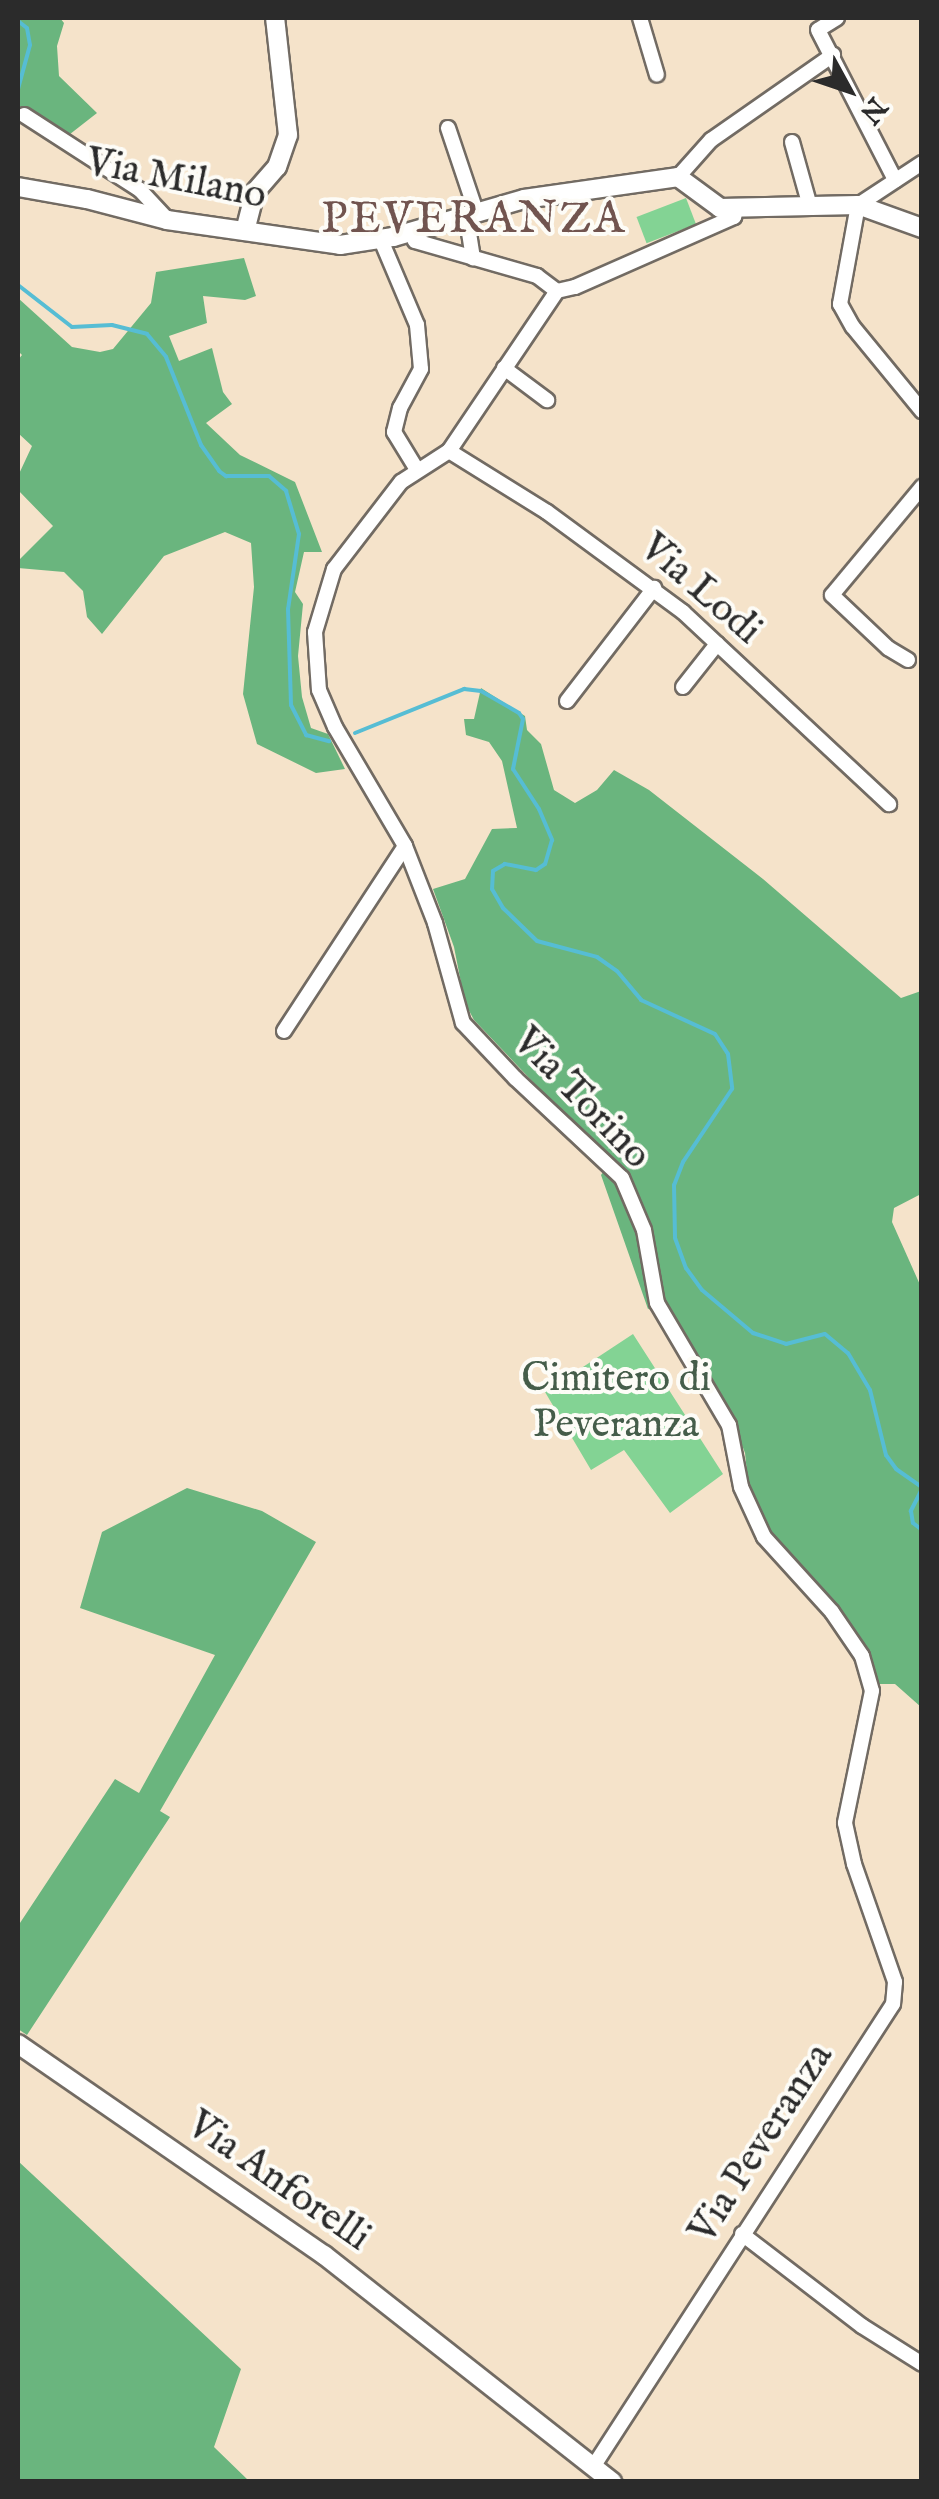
<!DOCTYPE html>
<style>
body{margin:0}
#map{position:relative;width:939px;height:2499px;overflow:hidden;background:#f5e3ca;font-family:"IM FELL English",serif}
div>[style]{position:absolute}
[style*='--x']{left:calc(var(--x)*1px);top:calc(var(--y)*1px);width:calc(var(--w)*1px);rotate:calc(var(--a)*1deg)}
.green>*{inset:0;background:#83d394;transform-origin:0 0}
.forest>*{inset:0;background:#6ab57e}
.stream>*{height:4px;margin:-2px;padding:0 2px;transform-origin:2px;border-radius:2px;background:#56bdd4}
.roads{filter:drop-shadow(2px 0 #726b63) drop-shadow(-2px 0 #726b63) drop-shadow(0 2px #726b63) drop-shadow(0 -2px #726b63)}
.minor>*{height:14px;margin:-7px;padding:0 7px;transform-origin:7px;border-radius:7px;background:#fff}
.tertiary>*{height:18px;margin:-9px;padding:0 9px;transform-origin:9px;border-radius:9px;background:#fff}
span{translate:-50% -50%;white-space:nowrap;text-align:center;line-height:1.15;-webkit-text-stroke:8px #fdfcf7;paint-order:stroke}
.street-label{font-size:40px;color:#2b2b2b}
.park-label{font-size:40px;color:#455d4a}
.quarter-label{font-size:45px;color:#71544f;letter-spacing:2.5px}
.frame{position:absolute;inset:0;border:20px solid #2b2b2b;pointer-events:none}
.north{position:absolute;left:799px;top:40px;width:100px;height:100px;-webkit-text-stroke:8px #fdfcf7;paint-order:stroke;rotate:130deg;font-size:28px;font-weight:700;line-height:40px;text-align:center;color:#2b2b2b}
.north::after{content:'';display:block;margin:auto;width:35px;height:45px;background:#2b2b2b;clip-path:polygon(50% 0,100% 100%,50% 72%,0 100%)}
</style>
<div id="map">
<div class="green">
<i style="left:686px;top:198px;width:28px;height:53px;rotate:69deg"></i>
<i style="clip-path:polygon(633px 1334px,723px 1474px,670px 1513px,624px 1450px,591px 1470px,545px 1392px)"></i>
</div>
<div class="forest">
<i style="clip-path:polygon(18px 18px,60px 18px,64px 23px,57px 46px,59px 76px,97px 113px,65px 138px,18px 106px)"></i>
<i style="clip-path:polygon(244px 258px,256px 296px,245px 300px,203px 296px,207px 323px,169px 336px,179px 361px,212px 348px,223px 392px,232px 404px,206px 423px,240px 455px,295px 482px,322px 552px,304px 552px,295px 592px,303px 604px,298px 656px,302px 697px,311px 728px,328px 734px,345px 769px,316px 773px,257px 744px,243px 694px,254px 587px,251px 543px,225px 532px,164px 556px,102px 634px,87px 617px,83px 591px,64px 572px,18px 568px,18px 561px,53px 526px,18px 490px,18px 476px,32px 446px,18px 433px,18px 360px,22px 355px,18px 351px,18px 298px,72px 347px,100px 352px,113px 349px,151px 303px,156px 272px)"></i>
<i style="clip-path:polygon(481px 688px,525px 716px,527px 730px,541px 744px,554px 790px,575px 803px,597px 790px,614px 770px,649px 790px,763px 879px,901px 998px,921px 991px,921px 1194px,894px 1208px,892px 1222px,921px 1287px,921px 1707px,895px 1684px,877px 1684px,771px 1538px,749px 1492px,745px 1453px,729px 1411px,665px 1304px,648px 1309px,601px 1175px,610px 1163px,474px 1020px,465px 1003px,454px 947px,433px 889px,465px 879px,492px 829px,517px 828px,502px 761px,489px 742px,466px 735px,464px 719px,474px 719px)"></i>
<i style="clip-path:polygon(187px 1488px,262px 1511px,316px 1542px,160px 1811px,170px 1817px,27px 2035px,18px 2029px,18px 1926px,115px 1779px,139px 1793px,215px 1655px,80px 1608px,102px 1532px)"></i>
<i style="clip-path:polygon(18px 2161px,241px 2369px,214px 2447px,249px 2481px,18px 2481px)"></i>
</div>
<div class="stream">
<i style="--x:18;--y:21;--w:11;--a:38"></i>
<i style="--x:27;--y:28;--w:17;--a:80"></i>
<i style="--x:30;--y:45;--w:46;--a:105.3"></i>
<i style="--x:18;--y:285;--w:68;--a:37.9"></i>
<i style="--x:72;--y:327;--w:40;--a:-2.9"></i>
<i style="--x:112;--y:325;--w:36;--a:14"></i>
<i style="--x:147;--y:334;--w:30;--a:50"></i>
<i style="--x:166;--y:357;--w:95;--a:68.3"></i>
<i style="--x:201;--y:445;--w:32;--a:55"></i>
<i style="--x:219;--y:471;--w:9;--a:36"></i>
<i style="--x:226;--y:476;--w:43;--a:0"></i>
<i style="--x:269;--y:476;--w:23;--a:41"></i>
<i style="--x:286;--y:491;--w:45;--a:73.2"></i>
<i style="--x:299;--y:534;--w:76;--a:98.3"></i>
<i style="--x:288;--y:609;--w:96;--a:88.2"></i>
<i style="--x:291;--y:705;--w:34;--a:63"></i>
<i style="--x:306;--y:735;--w:24;--a:15"></i>
<i style="--x:355;--y:733;--w:118;--a:-22"></i>
<i style="--x:464;--y:689;--w:17;--a:7"></i>
<i style="--x:481;--y:691;--w:44;--a:30.1"></i>
<i style="--x:519;--y:713;--w:7;--a:56"></i>
<i style="--x:523;--y:719;--w:51;--a:101.3"></i>
<i style="--x:513;--y:769;--w:48;--a:57"></i>
<i style="--x:539;--y:809;--w:34;--a:67"></i>
<i style="--x:552;--y:840;--w:25;--a:106"></i>
<i style="--x:545;--y:864;--w:11;--a:146"></i>
<i style="--x:536;--y:870;--w:32;--a:-169"></i>
<i style="--x:505;--y:864;--w:14;--a:150"></i>
<i style="--x:493;--y:871;--w:18;--a:93"></i>
<i style="--x:492;--y:889;--w:22;--a:60"></i>
<i style="--x:503;--y:908;--w:47;--a:44.1"></i>
<i style="--x:537;--y:941;--w:62;--a:14.9"></i>
<i style="--x:597;--y:957;--w:24;--a:35"></i>
<i style="--x:617;--y:971;--w:38;--a:50"></i>
<i style="--x:641;--y:1000;--w:81;--a:24.7"></i>
<i style="--x:715;--y:1034;--w:24;--a:57"></i>
<i style="--x:728;--y:1054;--w:35;--a:83"></i>
<i style="--x:732;--y:1089;--w:88;--a:123.9"></i>
<i style="--x:683;--y:1162;--w:25;--a:111"></i>
<i style="--x:674;--y:1185;--w:53;--a:88.9"></i>
<i style="--x:675;--y:1238;--w:32;--a:70"></i>
<i style="--x:686;--y:1268;--w:27;--a:54"></i>
<i style="--x:702;--y:1290;--w:67;--a:40.1"></i>
<i style="--x:753;--y:1333;--w:35;--a:18"></i>
<i style="--x:786;--y:1344;--w:40;--a:-14.4"></i>
<i style="--x:825;--y:1334;--w:30;--a:40"></i>
<i style="--x:848;--y:1353;--w:43;--a:59.3"></i>
<i style="--x:870;--y:1390;--w:67;--a:76.2"></i>
<i style="--x:886;--y:1455;--w:17;--a:54"></i>
<i style="--x:896;--y:1469;--w:32;--a:35"></i>
<i style="--x:922;--y:1489;--w:25;--a:117"></i>
<i style="--x:911;--y:1511;--w:12;--a:81"></i>
<i style="--x:913;--y:1523;--w:11;--a:38"></i>
</div>
<div class="roads">
<div class="minor">
<i style="--x:640;--y:18;--w:59;--a:73.4"></i>
<i style="--x:837;--y:18;--w:22;--a:148"></i>
<i style="--x:818;--y:30;--w:169;--a:62.8"></i>
<i style="--x:24;--y:115;--w:138;--a:32.9"></i>
<i style="--x:140;--y:190;--w:40;--a:47"></i>
<i style="--x:448;--y:128;--w:88;--a:71.4"></i>
<i style="--x:792;--y:142;--w:63;--a:74.4"></i>
<i style="--x:922;--y:163;--w:77;--a:146.7"></i>
<i style="--x:858;--y:205;--w:101;--a:100.3"></i>
<i style="--x:840;--y:304;--w:26;--a:61"></i>
<i style="--x:853;--y:327;--w:109;--a:50.6"></i>
<i style="--x:678;--y:177;--w:50;--a:-48.3"></i>
<i style="--x:711;--y:140;--w:149;--a:-34.9"></i>
<i style="--x:466;--y:214;--w:45;--a:81"></i>
<i style="--x:410;--y:231;--w:11;--a:63"></i>
<i style="--x:415;--y:241;--w:127;--a:16"></i>
<i style="--x:537;--y:276;--w:25;--a:37"></i>
<i style="--x:381;--y:240;--w:92;--a:67"></i>
<i style="--x:417;--y:325;--w:44;--a:84.8"></i>
<i style="--x:421;--y:369;--w:44;--a:118.3"></i>
<i style="--x:400;--y:408;--w:25;--a:104"></i>
<i style="--x:394;--y:432;--w:42;--a:58.6"></i>
<i style="--x:557;--y:291;--w:193;--a:124"></i>
<i style="--x:449;--y:451;--w:57;--a:147.1"></i>
<i style="--x:401;--y:482;--w:110;--a:127.6"></i>
<i style="--x:334;--y:569;--w:66;--a:106.8"></i>
<i style="--x:315;--y:632;--w:58;--a:86.1"></i>
<i style="--x:319;--y:690;--w:40;--a:66.6"></i>
<i style="--x:335;--y:727;--w:138;--a:59.5"></i>
<i style="--x:405;--y:846;--w:83;--a:68.7"></i>
<i style="--x:435;--y:923;--w:104;--a:74.4"></i>
<i style="--x:463;--y:1023;--w:76;--a:46.6"></i>
<i style="--x:515;--y:1078;--w:146;--a:43.1"></i>
<i style="--x:622;--y:1178;--w:56;--a:67.1"></i>
<i style="--x:644;--y:1230;--w:74;--a:79.9"></i>
<i style="--x:657;--y:1303;--w:142;--a:59.5"></i>
<i style="--x:729;--y:1425;--w:63;--a:79"></i>
<i style="--x:741;--y:1487;--w:55;--a:65.3"></i>
<i style="--x:764;--y:1537;--w:101;--a:47.8"></i>
<i style="--x:832;--y:1612;--w:53;--a:55.7"></i>
<i style="--x:862;--y:1656;--w:36;--a:74"></i>
<i style="--x:872;--y:1691;--w:135;--a:101.6"></i>
<i style="--x:845;--y:1823;--w:42;--a:77.6"></i>
<i style="--x:854;--y:1864;--w:125;--a:70.8"></i>
<i style="--x:895;--y:1982;--w:22;--a:95"></i>
<i style="--x:893;--y:2004;--w:552;--a:122.94"></i>
<i style="--x:557;--y:291;--w:18;--a:-13"></i>
<i style="--x:575;--y:287;--w:174;--a:-23.8"></i>
<i style="--x:734;--y:217;--w:8;--a:-76"></i>
<i style="--x:504;--y:368;--w:54;--a:36.7"></i>
<i style="--x:449;--y:451;--w:115;--a:31.9"></i>
<i style="--x:547;--y:512;--w:169;--a:36.3"></i>
<i style="--x:683;--y:612;--w:282;--a:43"></i>
<i style="--x:908;--y:660;--w:23;--a:-149"></i>
<i style="--x:888;--y:648;--w:77;--a:-136.6"></i>
<i style="--x:832;--y:595;--w:141;--a:-50.2"></i>
<i style="--x:683;--y:687;--w:55;--a:-51.7"></i>
<i style="--x:567;--y:701;--w:143;--a:-52.4"></i>
<i style="--x:284;--y:1031;--w:221;--a:-56.8"></i>
<i style="--x:742;--y:2234;--w:151;--a:37.5"></i>
<i style="--x:862;--y:2326;--w:71;--a:32.3"></i>
</div>
<div class="tertiary">
<i style="--x:18;--y:187;--w:70;--a:9.9"></i>
<i style="--x:87;--y:199;--w:83;--a:14.7"></i>
<i style="--x:167;--y:220;--w:175;--a:8.2"></i>
<i style="--x:340;--y:245;--w:54;--a:-8.6"></i>
<i style="--x:393;--y:237;--w:136;--a:-16.2"></i>
<i style="--x:524;--y:199;--w:156;--a:-8.1"></i>
<i style="--x:678;--y:177;--w:52;--a:36.4"></i>
<i style="--x:720;--y:208;--w:138;--a:-1.2"></i>
<i style="--x:858;--y:205;--w:68;--a:19.8"></i>
<i style="--x:245;--y:231;--w:40;--a:-75.6"></i>
<i style="--x:255;--y:192;--w:33;--a:-49"></i>
<i style="--x:277;--y:167;--w:34;--a:-71"></i>
<i style="--x:288;--y:135;--w:118;--a:-96.3"></i>
<i style="--x:18;--y:2044;--w:372;--a:34.6"></i>
<i style="--x:324;--y:2255;--w:367;--a:38.2"></i>
</div>
</div>
<div class="street-label">
<span style="left:176px;top:180px;rotate:11deg">Via Milano</span>
<span style="left:700px;top:590px;rotate:41deg">Via Lodi</span>
<span style="left:581px;top:1099px;rotate:46deg">Via Torino</span>
<span style="left:762px;top:2144px;rotate:-57deg">Via Peveranza</span>
<span style="left:278px;top:2182px;rotate:35deg">Via Anforelli</span>
</div>
<div class="park-label">
<span style="left:616px;top:1403px">Cimitero di<br>Peveranza</span>
</div>
<div class="quarter-label">
<span style="left:474px;top:220px">PEVERANZA</span>
</div>
<div class="frame"></div>
<div class="north">N</div>
</div>
